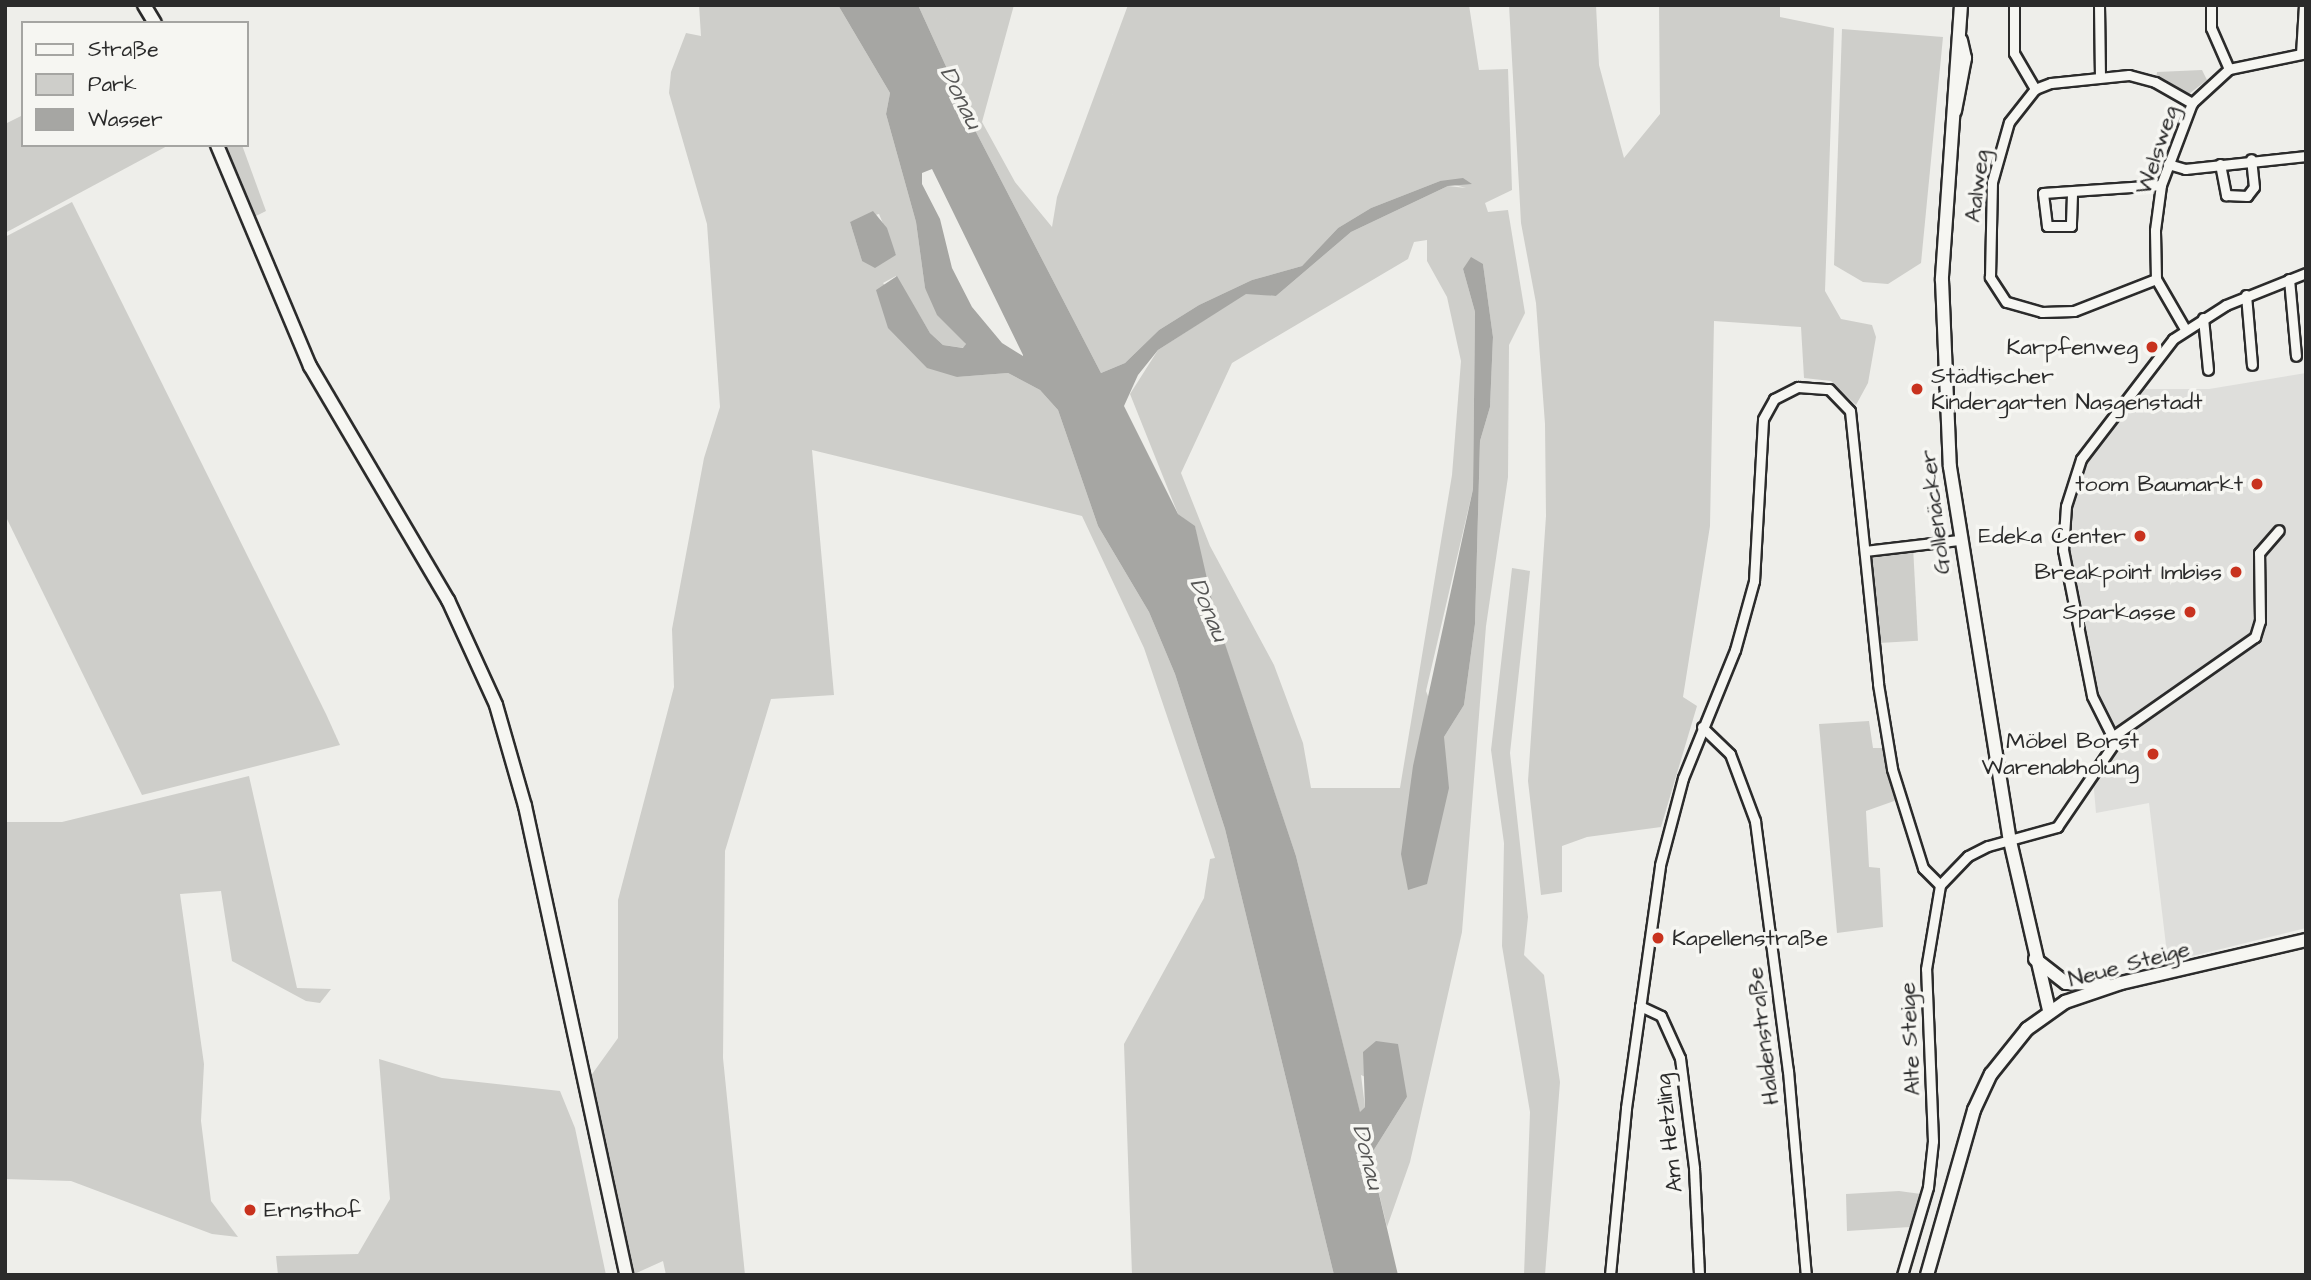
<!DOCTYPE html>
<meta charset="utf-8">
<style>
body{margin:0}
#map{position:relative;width:2311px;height:1280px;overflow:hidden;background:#eeeeea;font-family:"Architects Daughter",sans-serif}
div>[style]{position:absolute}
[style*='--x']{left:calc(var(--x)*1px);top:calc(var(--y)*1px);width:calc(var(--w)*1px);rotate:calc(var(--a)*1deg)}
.built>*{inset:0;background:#dededb}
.green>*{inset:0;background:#cececa;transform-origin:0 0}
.water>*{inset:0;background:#a6a6a3}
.roads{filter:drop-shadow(2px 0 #2b2b2b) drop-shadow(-2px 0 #2b2b2b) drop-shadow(0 2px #2b2b2b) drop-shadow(0 -2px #2b2b2b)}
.street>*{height:9px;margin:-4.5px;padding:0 4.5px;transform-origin:4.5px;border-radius:4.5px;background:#f6f6f2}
.secondary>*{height:12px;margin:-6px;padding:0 6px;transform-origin:6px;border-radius:6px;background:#f6f6f2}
.dots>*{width:19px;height:19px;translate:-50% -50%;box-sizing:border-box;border:4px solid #f6f6f2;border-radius:50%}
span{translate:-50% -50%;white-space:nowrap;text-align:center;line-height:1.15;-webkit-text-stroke:7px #f6f6f2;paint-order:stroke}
.street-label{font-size:23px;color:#2b2b2b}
.poi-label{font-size:23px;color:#2b2b2b}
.right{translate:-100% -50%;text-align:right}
.left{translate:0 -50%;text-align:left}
.water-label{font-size:24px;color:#565655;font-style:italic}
.frame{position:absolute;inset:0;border:7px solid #2b2b2b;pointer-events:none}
.legend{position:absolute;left:21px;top:21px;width:228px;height:126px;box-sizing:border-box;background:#f6f6f2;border:2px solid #a5a5a2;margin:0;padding:9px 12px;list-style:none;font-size:21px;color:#2b2b2b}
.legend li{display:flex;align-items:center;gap:14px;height:35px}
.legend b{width:35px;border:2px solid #a5a5a2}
</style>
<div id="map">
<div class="built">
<i style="clip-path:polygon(2306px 373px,2306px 928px,2168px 962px,2149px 803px,2096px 813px,2093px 778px,2112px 748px,2086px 669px,2063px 550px,2066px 506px,2081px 459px,2134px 389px,2209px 389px)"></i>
</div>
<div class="green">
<i style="clip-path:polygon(evenodd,699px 5px,838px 5px,890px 93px,886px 114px,916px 222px,925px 288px,966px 344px,964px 348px,943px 345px,930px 333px,896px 276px,883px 283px,957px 377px,1008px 373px,1040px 390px,1058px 410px,1098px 526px,1149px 612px,1175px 674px,1225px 829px,1334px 1275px,1132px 1275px,1124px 1044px,1204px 898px,1210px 859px,1215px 858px,1144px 648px,1082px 516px,812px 450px,834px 695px,771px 699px,725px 851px,723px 1058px,745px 1275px,666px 1275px,663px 1261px,632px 1275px,590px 1077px,618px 1038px,618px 900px,674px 687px,672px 629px,704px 458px,720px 407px,707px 224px,669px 93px,671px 72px,686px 33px,701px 36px,699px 5px,879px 214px,896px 255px,862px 261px,850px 222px,879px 214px)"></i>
<i style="clip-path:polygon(evenodd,918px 5px,1014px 5px,982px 122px,1015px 182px,1052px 227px,1057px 197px,1128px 5px,1469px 5px,1479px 70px,1508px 69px,1512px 190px,1485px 203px,1488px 212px,1508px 210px,1525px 313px,1509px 345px,1508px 477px,1486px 626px,1462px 932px,1410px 1162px,1387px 1227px,1370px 1156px,1407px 1097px,1361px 1075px,1365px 1107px,1360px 1113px,1296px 856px,1207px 592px,1195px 527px,1178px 514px,1130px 394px,1158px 350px,1246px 293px,1276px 296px,1351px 232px,1448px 186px,1466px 188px,1440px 181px,1371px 208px,1338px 228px,1302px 266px,1252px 280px,1199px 305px,1159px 330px,1125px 363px,1101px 373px,975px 130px,918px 5px,1427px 240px,1427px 261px,1447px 297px,1461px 361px,1452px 475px,1400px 788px,1311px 788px,1303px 743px,1274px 665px,1210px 546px,1181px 473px,1232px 363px,1408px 259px,1414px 242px,1427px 240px,918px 5px,1483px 264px,1493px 337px,1490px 407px,1480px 441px,1475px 624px,1464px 705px,1444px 737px,1426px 691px,1473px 489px,1475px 312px,1463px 269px,1483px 264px)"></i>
<i style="clip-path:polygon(1509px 5px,1596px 5px,1599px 65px,1624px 158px,1660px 114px,1659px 5px,1780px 5px,1780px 17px,1834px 28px,1825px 291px,1841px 319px,1872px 325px,1876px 337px,1868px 383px,1856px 405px,1831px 381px,1804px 378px,1801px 327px,1714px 321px,1710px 526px,1683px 697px,1697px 706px,1661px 827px,1587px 837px,1562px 846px,1562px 892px,1541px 895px,1528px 781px,1546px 516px,1545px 424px,1536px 303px,1521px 223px)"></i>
<i style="clip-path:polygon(1842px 29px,1943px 37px,1921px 263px,1888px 284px,1863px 282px,1834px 265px)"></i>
<i style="clip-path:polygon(2202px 70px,2207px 80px,2189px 94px,2156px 80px,2157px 72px)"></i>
<i style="clip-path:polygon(23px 115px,23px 145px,169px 145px,5px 233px,5px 124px)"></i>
<i style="clip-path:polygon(223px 145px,242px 145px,266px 211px,252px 218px)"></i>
<i style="clip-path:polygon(72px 202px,326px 714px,340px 745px,142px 795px,5px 515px,5px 237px)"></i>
<i style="left:1913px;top:546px;width:95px;height:48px;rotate:87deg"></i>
<i style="clip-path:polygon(1512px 568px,1530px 571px,1510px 753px,1528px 917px,1524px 955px,1544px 975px,1560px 1082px,1545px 1275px,1524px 1275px,1530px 1112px,1502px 946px,1504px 843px,1491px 750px)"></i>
<i style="clip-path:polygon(1869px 721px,1873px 748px,1883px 748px,1897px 800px,1866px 811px,1869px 867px,1880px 868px,1883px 927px,1837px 933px,1819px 724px)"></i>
<i style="clip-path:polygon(249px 776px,297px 988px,331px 989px,320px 1003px,306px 1001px,232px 961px,221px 891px,180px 894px,204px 1064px,201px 1121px,211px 1201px,238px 1237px,212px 1234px,71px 1181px,5px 1179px,5px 822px,62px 822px)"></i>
<i style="clip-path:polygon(379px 1059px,442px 1078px,560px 1091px,575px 1128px,606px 1275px,278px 1275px,276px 1256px,358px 1254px,390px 1199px)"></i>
<i style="clip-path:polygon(1899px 1191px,1921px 1194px,1910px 1227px,1847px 1231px,1846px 1194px)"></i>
</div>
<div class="water">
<i style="clip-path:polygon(evenodd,838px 5px,918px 5px,975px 130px,1101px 373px,1125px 363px,1159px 330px,1199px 305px,1252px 280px,1302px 266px,1338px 228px,1371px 208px,1440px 181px,1463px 178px,1472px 184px,1448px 186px,1351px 232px,1276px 296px,1246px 294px,1158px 350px,1138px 375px,1124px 406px,1178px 514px,1195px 526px,1215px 614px,1296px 856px,1360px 1112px,1365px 1107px,1363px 1052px,1376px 1041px,1398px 1044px,1407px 1097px,1370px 1156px,1398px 1275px,1334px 1275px,1225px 829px,1175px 674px,1149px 612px,1098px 526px,1058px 410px,1040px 390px,1008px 373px,957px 377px,927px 368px,888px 328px,876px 290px,897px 276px,930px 333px,943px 345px,963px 348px,966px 344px,937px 315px,925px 288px,916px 222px,886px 114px,890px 93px,838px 5px,932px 169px,1023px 355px,1023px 356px,1002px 343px,972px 307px,952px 268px,940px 219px,922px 184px,922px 173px,932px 169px)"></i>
<i style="clip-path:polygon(873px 211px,887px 228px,896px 255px,875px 268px,862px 261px,850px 222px)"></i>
<i style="clip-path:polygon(1471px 257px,1483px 264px,1493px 337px,1490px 407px,1480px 441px,1475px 624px,1464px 705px,1444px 737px,1449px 788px,1427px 884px,1408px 890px,1401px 854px,1413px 766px,1473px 489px,1475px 312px,1463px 269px)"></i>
</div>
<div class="roads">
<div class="street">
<i style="--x:2014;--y:5;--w:48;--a:90"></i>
<i style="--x:2014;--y:53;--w:42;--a:59.7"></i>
<i style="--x:2099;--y:5;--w:70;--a:89.2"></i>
<i style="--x:2211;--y:5;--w:23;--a:90"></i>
<i style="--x:2211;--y:28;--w:45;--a:66.3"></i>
<i style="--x:2301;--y:54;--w:49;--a:-86.5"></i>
<i style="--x:2168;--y:164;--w:18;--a:16"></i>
<i style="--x:2185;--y:169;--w:122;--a:-6.1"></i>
<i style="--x:2220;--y:164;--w:32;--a:79"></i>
<i style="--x:2226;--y:195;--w:21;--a:3"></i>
<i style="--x:2247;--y:196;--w:11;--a:-52"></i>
<i style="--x:2254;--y:187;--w:28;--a:-96"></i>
<i style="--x:2072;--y:194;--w:32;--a:92"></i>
<i style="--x:2071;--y:226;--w:24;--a:180"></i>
<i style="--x:2047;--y:226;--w:33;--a:-97"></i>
<i style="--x:2043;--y:193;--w:118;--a:-3.9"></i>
<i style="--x:2156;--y:279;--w:88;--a:158.7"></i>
<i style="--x:2074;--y:311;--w:32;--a:178"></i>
<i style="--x:2042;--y:312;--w:37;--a:-164"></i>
<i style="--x:2006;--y:302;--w:30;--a:-123"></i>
<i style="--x:1990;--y:277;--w:95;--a:-88.8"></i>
<i style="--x:1992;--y:182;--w:62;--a:-74.2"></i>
<i style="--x:2009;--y:122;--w:42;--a:-51.8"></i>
<i style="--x:2035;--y:89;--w:17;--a:-21"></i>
<i style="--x:2051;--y:83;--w:78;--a:-5.9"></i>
<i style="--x:2129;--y:75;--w:27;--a:15"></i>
<i style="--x:2155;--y:82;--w:43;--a:29.6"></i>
<i style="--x:2289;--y:279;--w:77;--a:84.8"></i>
<i style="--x:2246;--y:295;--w:70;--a:85.1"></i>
<i style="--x:2203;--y:318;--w:52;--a:84.5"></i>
<i style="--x:2185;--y:329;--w:58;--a:-120.1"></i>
<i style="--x:2156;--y:279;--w:49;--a:-91.2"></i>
<i style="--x:2155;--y:230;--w:45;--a:-82.4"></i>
<i style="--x:2161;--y:185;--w:88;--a:-69.3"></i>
<i style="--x:2192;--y:103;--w:50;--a:-42.6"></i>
<i style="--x:2229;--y:69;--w:79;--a:-11.7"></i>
<i style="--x:1865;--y:551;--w:94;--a:-6.7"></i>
<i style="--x:1702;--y:727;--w:39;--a:44"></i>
<i style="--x:1730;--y:754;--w:72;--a:69.5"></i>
<i style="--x:1755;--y:821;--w:252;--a:82.5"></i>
<i style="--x:1788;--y:1071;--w:205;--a:85"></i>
<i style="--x:2115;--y:735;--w:171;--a:-35"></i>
<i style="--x:2255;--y:637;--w:17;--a:-73"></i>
<i style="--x:2260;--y:621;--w:68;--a:-90.8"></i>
<i style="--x:2259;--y:553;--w:30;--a:-49"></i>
<i style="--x:1640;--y:1006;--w:23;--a:25"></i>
<i style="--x:1661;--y:1016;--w:46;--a:65.7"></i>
<i style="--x:1680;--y:1058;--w:111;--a:82.7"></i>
<i style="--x:1694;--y:1168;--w:107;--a:87.3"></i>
<i style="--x:1610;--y:1275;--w:168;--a:-84.5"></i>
<i style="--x:1626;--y:1108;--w:245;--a:-82"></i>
<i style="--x:1660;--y:865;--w:90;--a:-75.2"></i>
<i style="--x:1683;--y:778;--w:138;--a:-67.9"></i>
<i style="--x:1735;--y:650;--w:72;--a:-74.6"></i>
<i style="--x:1754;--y:581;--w:162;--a:-86.8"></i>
<i style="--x:1763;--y:419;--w:23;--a:-61"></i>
<i style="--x:1774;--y:399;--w:27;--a:-27"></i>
<i style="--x:1798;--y:387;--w:31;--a:4"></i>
<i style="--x:1829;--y:389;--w:30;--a:46"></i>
<i style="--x:1850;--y:411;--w:274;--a:84.1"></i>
<i style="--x:1878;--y:684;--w:86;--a:80.6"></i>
<i style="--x:1892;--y:769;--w:104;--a:72.6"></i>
<i style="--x:1923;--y:868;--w:24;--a:45"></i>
<i style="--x:1902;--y:1275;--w:92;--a:-73.5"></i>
<i style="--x:1928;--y:1187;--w:46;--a:-83.8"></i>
<i style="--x:1933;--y:1141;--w:172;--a:-92.3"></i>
<i style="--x:1926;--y:969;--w:85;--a:-80.5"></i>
<i style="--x:1940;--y:885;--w:40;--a:-46"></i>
<i style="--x:1968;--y:856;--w:22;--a:-27"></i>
<i style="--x:1988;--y:846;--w:72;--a:-15.4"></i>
<i style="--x:2057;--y:827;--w:103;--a:-55.7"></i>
<i style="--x:2115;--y:742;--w:51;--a:-116.6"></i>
<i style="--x:2092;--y:696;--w:149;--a:-101.2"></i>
<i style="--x:2063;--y:550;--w:44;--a:-86.1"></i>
<i style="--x:2066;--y:506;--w:49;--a:-72.3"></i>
<i style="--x:2081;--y:459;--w:151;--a:-52.5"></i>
<i style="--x:2173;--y:339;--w:63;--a:-32.7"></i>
<i style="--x:2226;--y:305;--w:86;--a:-21.8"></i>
</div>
<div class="secondary">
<i style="--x:144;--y:5;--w:21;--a:59"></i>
<i style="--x:1961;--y:5;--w:276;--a:94"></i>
<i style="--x:1942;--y:280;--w:187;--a:87.6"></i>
<i style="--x:1950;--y:467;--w:379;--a:80.9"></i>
<i style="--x:2010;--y:841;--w:173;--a:77"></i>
<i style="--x:1955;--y:111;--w:54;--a:-79.3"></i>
<i style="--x:1965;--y:58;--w:18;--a:-103"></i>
<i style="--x:217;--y:145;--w:240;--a:67.2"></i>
<i style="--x:310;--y:366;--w:272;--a:59.5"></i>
<i style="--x:448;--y:600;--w:115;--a:65.4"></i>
<i style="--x:496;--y:705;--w:105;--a:74"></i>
<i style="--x:525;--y:806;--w:480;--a:77.8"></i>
<i style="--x:2035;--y:959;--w:39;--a:38"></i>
<i style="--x:2066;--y:983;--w:40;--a:1.4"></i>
<i style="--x:1927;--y:1275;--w:172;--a:-74.1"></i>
<i style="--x:1974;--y:1110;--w:40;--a:-65"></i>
<i style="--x:1991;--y:1074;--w:58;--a:-51.3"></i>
<i style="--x:2027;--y:1029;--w:47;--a:-35.4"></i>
<i style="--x:2065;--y:1002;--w:59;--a:-18.7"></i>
<i style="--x:2121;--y:983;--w:190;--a:-13.1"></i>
</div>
</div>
<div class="dots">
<i style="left:2152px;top:347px;background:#c8321e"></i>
<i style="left:1917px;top:389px;background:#c8321e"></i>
<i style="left:2257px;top:484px;background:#c8321e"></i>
<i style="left:2140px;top:536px;background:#c8321e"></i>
<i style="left:2236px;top:572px;background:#c8321e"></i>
<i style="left:2190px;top:612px;background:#c8321e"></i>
<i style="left:2153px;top:754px;background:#c8321e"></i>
<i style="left:1658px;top:938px;background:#c8321e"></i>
<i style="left:250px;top:1210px;background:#c8321e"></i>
</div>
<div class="street-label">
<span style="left:2157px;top:150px;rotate:-72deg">Welsweg</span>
<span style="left:1977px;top:186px;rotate:-83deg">Aalweg</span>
<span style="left:1935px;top:512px;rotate:-97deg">Gollenäcker</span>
<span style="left:2129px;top:964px;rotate:-15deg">Neue Steige</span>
<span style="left:1763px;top:1036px;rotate:-97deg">Haldenstraße</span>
<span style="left:1910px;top:1039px;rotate:-93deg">Alte Steige</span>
<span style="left:1669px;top:1133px;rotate:-96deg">Am Hetzling</span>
</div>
<div class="poi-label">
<span class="right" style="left:2138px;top:347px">Karpfenweg</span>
<span class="left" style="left:1931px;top:389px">Städtischer<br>Kindergarten Nasgenstadt</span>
<span class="right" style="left:2243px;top:484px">toom Baumarkt</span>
<span class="right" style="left:2126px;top:536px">Edeka Center</span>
<span class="right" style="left:2222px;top:572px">Breakpoint Imbiss</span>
<span class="right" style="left:2176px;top:612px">Sparkasse</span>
<span class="right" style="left:2139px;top:754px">Möbel Borst<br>Warenabholung</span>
<span class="left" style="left:1672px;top:938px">Kapellenstraße</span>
<span class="left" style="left:264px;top:1210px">Ernsthof</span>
</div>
<div class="water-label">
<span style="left:960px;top:98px;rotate:64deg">Donau</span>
<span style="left:1208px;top:610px;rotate:68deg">Donau</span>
<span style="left:1367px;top:1157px;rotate:76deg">Donau</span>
</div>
<div class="frame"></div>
<ul class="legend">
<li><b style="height:9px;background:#f6f6f2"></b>Straße</li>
<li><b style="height:19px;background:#cececa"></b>Park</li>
<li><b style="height:19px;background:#a6a6a3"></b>Wasser</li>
</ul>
</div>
